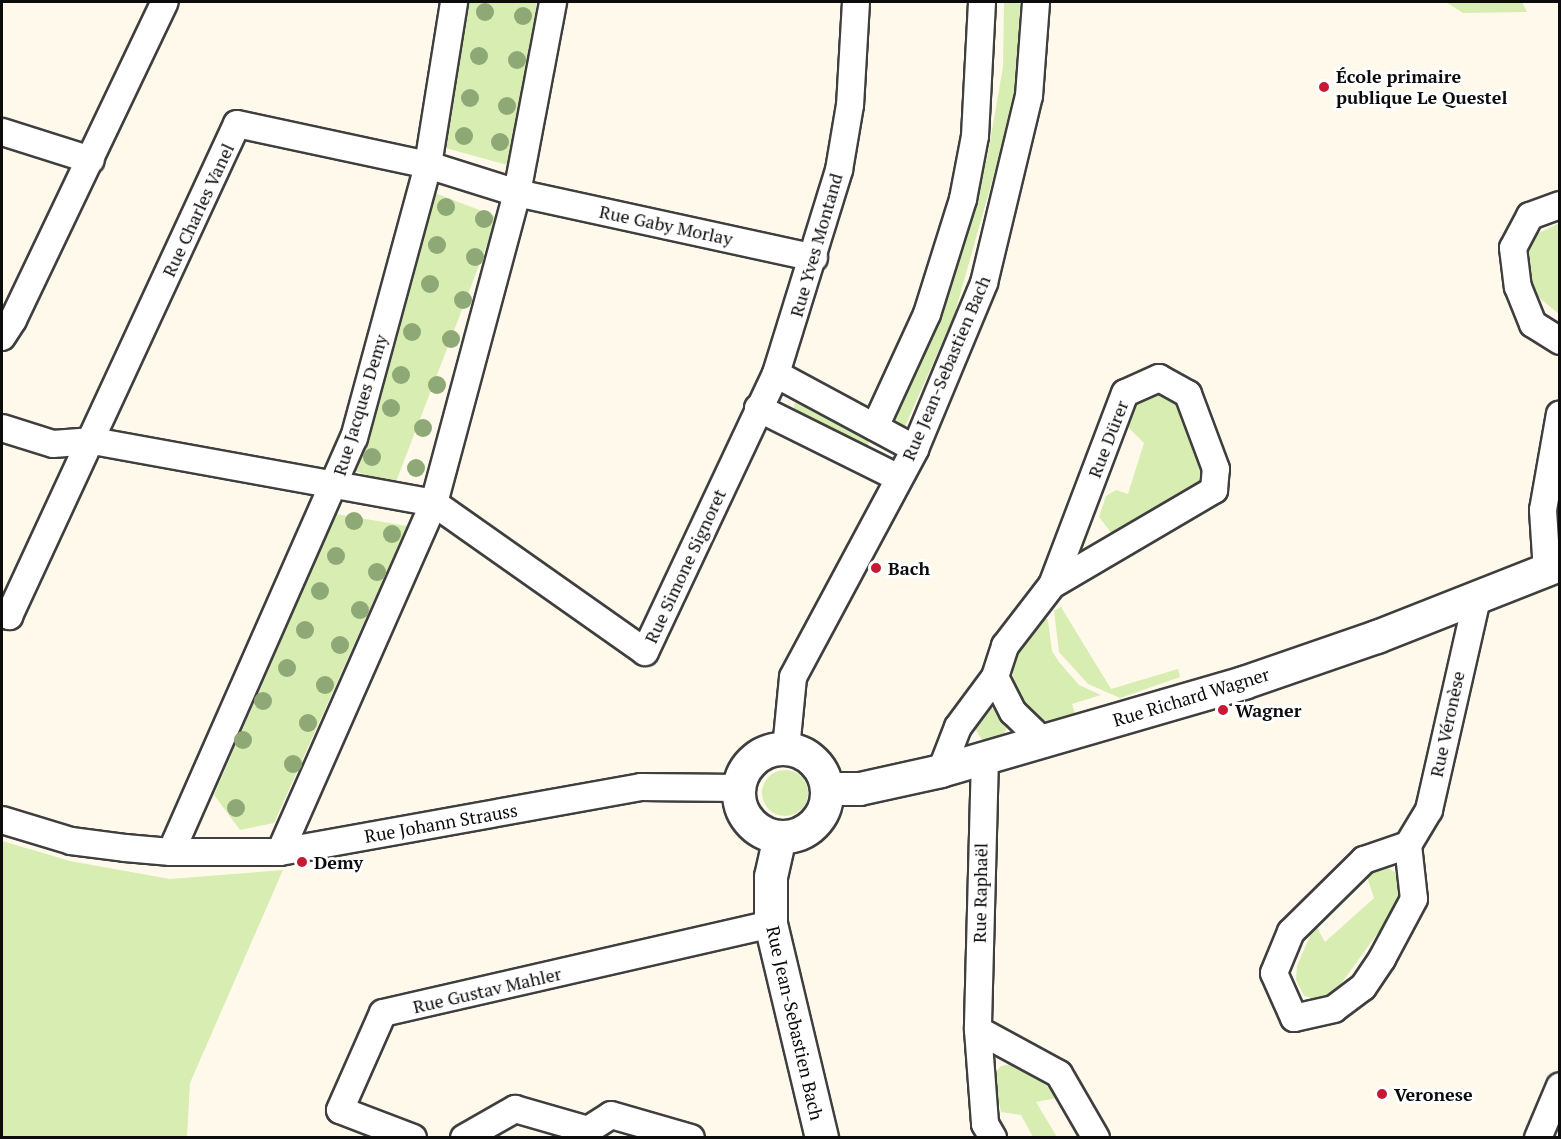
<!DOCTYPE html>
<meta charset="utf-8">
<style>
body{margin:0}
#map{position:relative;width:1561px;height:1139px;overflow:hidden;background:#fff9eb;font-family:"PT Serif",serif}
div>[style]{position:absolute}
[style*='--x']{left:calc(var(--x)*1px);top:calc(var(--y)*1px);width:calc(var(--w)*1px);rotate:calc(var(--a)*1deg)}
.green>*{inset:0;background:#d7edb1;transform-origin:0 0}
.round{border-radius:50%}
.roads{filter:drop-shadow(2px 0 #3f3f3f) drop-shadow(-2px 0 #3f3f3f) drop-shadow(0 2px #3f3f3f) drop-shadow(0 -2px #3f3f3f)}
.minor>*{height:26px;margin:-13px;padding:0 13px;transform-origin:13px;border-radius:13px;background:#fff}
.tertiary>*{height:32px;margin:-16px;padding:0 16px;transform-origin:16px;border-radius:16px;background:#fff}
.tertiary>.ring{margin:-16px;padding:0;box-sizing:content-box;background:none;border:32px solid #fff;border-radius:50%}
.trees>*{width:18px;height:18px;margin:-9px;border-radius:50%;background:#8ea976}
.dots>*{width:16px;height:16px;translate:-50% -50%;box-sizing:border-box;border:3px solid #fff;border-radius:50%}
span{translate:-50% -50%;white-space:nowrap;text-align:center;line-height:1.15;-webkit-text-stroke:6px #fff;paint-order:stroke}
.poi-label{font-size:18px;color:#0c0c0c;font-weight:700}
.left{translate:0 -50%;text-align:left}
.street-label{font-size:18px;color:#0c0c0c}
.frame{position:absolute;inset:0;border:3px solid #0c0c0c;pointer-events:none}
</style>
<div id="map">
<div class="green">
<i style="clip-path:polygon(467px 2px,537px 2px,511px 166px,442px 147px)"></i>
<i style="clip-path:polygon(1004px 2px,1020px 2px,1017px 77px,1009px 121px,954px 316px,902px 433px,890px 425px,937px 324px,987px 159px,1003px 67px)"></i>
<i style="clip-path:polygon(1446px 2px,1522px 2px,1527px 12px,1463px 13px)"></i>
<i style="left:435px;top:193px;width:67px;height:288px;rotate:21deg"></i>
<i style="clip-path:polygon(1559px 223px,1559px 314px,1531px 291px,1524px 255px,1535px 235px)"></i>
<i style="clip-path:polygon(1156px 393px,1176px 405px,1203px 459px,1203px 472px,1195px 489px,1113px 535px,1099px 517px,1106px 496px,1116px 490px,1128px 494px,1144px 443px,1129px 428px,1127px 416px,1136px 400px)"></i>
<i style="clip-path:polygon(801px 400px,869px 438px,868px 448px,865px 450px,792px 413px,795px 403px)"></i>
<i style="clip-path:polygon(336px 514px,407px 526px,274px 823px,240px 830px,214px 795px)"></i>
<i style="clip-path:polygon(1061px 607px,1111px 689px,1178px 669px,1180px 677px,1120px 698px,1088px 684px,1059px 652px,1054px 611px)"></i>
<i style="clip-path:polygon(1043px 616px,1048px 620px,1052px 651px,1059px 662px,1079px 685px,1101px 695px,1072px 704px,1076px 717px,1058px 723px,1036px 719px,1024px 711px,1011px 688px,1015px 656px)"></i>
<i style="clip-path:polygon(989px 706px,1006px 718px,1008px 726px,1003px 735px,982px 740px,974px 727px)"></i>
<i class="round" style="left:762px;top:770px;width:46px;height:46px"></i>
<i style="clip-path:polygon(2px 841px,70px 861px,170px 879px,283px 870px,190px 1083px,187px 1137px,2px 1137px)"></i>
<i style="clip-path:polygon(1386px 867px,1400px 875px,1406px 894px,1335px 992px,1319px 1000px,1304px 996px,1296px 980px,1297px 966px,1315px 924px,1325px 942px,1374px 898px,1366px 874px)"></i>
<i style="clip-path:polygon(1015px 1063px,1062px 1097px,1036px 1102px,1057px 1137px,1033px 1137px,1021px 1115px,1001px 1112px,994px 1074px,1001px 1066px)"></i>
</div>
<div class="roads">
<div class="minor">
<i style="--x:856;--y:2;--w:103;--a:93.3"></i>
<i style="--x:850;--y:105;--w:66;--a:99.6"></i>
<i style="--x:839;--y:170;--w:214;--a:107.2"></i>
<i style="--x:776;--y:374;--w:158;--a:28.3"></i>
<i style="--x:2;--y:132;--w:93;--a:17.5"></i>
<i style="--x:1560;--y:205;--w:32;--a:160"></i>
<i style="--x:1530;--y:216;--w:36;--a:118"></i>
<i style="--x:1513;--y:248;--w:39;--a:83"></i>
<i style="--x:1518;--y:287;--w:40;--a:68"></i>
<i style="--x:1533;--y:324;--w:32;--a:32"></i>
<i style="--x:2;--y:337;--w:20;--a:-57"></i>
<i style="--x:13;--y:320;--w:352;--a:-64.5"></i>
<i style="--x:758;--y:408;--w:157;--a:26.4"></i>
<i style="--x:875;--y:427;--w:124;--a:-65.3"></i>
<i style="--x:927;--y:314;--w:121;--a:-72.6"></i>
<i style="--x:963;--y:199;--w:64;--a:-79.2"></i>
<i style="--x:975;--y:136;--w:134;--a:-87"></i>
<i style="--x:2;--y:428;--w:53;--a:17.4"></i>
<i style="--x:53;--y:444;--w:40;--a:-4.3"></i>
<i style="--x:93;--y:441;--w:347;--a:10.3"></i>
<i style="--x:434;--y:503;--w:258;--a:35.2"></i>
<i style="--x:645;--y:652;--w:307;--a:-64.8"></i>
<i style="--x:1547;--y:572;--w:62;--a:-93.7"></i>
<i style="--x:1543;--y:510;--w:97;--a:-80"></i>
<i style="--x:2;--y:613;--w:8;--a:23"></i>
<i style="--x:9;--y:616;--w:542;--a:-65.14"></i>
<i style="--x:237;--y:124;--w:195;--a:12.1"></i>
<i style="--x:428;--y:165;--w:93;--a:17.5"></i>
<i style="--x:517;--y:193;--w:304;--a:12.3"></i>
<i style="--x:995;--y:677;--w:39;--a:63"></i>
<i style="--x:1013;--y:712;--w:40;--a:44"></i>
<i style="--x:786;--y:749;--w:72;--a:-84.4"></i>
<i style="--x:793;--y:677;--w:259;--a:-61.8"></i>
<i style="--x:915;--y:449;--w:180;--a:-67.4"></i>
<i style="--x:984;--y:283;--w:192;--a:-76.5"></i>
<i style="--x:1029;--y:96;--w:94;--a:-85.7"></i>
<i style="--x:985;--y:757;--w:273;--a:91.5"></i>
<i style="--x:978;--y:1030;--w:94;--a:85.7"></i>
<i style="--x:985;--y:1124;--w:16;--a:60"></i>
<i style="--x:941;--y:771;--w:47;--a:-68.9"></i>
<i style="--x:958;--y:727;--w:62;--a:-53.5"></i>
<i style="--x:995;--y:677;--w:33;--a:-72"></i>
<i style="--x:1005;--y:646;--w:77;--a:-52.4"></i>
<i style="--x:1052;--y:585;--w:188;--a:-30.4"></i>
<i style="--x:1214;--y:490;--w:21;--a:-85"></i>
<i style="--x:1216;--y:469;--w:80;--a:-110.5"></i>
<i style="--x:1188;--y:394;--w:33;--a:-151"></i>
<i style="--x:1159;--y:378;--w:37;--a:156"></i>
<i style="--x:1125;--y:393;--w:205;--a:110.8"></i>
<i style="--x:2;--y:820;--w:72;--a:16.9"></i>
<i style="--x:71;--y:841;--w:54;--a:7.4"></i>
<i style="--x:125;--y:848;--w:46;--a:5"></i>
<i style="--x:171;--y:852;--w:109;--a:0"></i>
<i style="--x:280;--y:852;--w:367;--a:-10.2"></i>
<i style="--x:641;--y:787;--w:98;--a:0.6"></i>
<i style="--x:1408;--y:845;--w:54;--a:83.7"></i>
<i style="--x:1414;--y:899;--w:68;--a:118.1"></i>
<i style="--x:1382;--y:959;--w:34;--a:124"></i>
<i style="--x:1363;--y:987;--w:36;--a:143"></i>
<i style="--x:1334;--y:1009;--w:41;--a:167.3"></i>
<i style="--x:1294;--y:1018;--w:49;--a:-114"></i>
<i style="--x:1274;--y:973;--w:44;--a:-67.5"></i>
<i style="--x:1291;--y:932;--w:103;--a:-44.6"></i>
<i style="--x:1364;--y:860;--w:46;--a:-18.8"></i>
<i style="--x:1408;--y:845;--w:41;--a:-59"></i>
<i style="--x:1429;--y:810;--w:216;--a:-77.2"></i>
<i style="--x:171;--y:852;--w:453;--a:-66.2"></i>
<i style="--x:354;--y:438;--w:283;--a:-74.8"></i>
<i style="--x:428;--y:165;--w:165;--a:-80.9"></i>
<i style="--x:280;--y:852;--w:381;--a:-66.2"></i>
<i style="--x:434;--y:503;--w:321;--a:-75"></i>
<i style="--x:517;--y:193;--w:194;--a:-79.3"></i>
<i style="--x:978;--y:1030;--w:92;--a:28.5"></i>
<i style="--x:1059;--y:1074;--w:74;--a:60"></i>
<i style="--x:413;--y:1138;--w:78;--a:-159"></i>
<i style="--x:340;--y:1110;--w:106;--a:-66.1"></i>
<i style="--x:383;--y:1013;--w:398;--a:-12.9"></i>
<i style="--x:464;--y:1138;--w:59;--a:-29.6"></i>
<i style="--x:515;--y:1109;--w:76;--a:16"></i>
<i style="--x:588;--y:1130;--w:27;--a:-33"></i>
<i style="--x:611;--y:1115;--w:83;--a:16"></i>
<i style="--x:1538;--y:1138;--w:56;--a:-67.1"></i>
</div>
<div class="tertiary">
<i class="ring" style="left:739px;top:749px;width:56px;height:56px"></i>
<i style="--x:828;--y:789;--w:32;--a:0"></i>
<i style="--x:860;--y:789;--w:83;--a:-12.5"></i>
<i style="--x:941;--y:771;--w:316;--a:-16.2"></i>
<i style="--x:1244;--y:683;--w:141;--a:-19.1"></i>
<i style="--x:1377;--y:637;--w:197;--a:-21.5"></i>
<i style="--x:780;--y:837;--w:41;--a:102.7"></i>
<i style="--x:771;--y:877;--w:47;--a:90"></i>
<i style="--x:771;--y:924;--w:220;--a:76.6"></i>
</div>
</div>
<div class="trees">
<i style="left:485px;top:12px"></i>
<i style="left:523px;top:16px"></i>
<i style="left:479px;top:56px"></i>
<i style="left:517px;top:60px"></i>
<i style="left:470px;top:98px"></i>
<i style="left:507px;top:106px"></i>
<i style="left:464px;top:136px"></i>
<i style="left:500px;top:142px"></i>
<i style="left:446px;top:207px"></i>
<i style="left:484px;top:219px"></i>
<i style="left:437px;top:245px"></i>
<i style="left:475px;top:257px"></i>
<i style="left:430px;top:284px"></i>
<i style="left:463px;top:300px"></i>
<i style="left:412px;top:332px"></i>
<i style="left:451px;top:339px"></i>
<i style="left:401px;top:375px"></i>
<i style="left:437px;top:385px"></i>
<i style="left:391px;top:408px"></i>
<i style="left:423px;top:428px"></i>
<i style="left:372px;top:457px"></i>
<i style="left:416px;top:468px"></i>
<i style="left:354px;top:521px"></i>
<i style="left:392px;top:534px"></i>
<i style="left:336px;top:556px"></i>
<i style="left:377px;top:572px"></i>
<i style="left:320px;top:591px"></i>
<i style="left:360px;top:610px"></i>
<i style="left:305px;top:630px"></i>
<i style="left:340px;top:645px"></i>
<i style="left:287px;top:668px"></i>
<i style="left:325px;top:685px"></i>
<i style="left:263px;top:701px"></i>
<i style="left:308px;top:723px"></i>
<i style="left:243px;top:740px"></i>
<i style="left:293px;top:764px"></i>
<i style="left:236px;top:808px"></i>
</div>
<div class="dots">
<i style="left:1324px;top:87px;background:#c71935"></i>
<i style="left:876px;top:568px;background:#c71935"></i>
<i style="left:1223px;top:710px;background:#c71935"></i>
<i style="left:302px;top:862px;background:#c71935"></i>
<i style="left:1382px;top:1094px;background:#c71935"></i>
</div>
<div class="poi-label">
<span class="left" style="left:1336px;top:87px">École primaire<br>publique Le Questel</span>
<span class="left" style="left:888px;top:568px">Bach</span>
<span class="left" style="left:1235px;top:710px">Wagner</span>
<span class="left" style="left:314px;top:862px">Demy</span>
<span class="left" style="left:1394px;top:1094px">Veronese</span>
</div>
<div class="street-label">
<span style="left:198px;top:210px;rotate:-65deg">Rue Charles Vanel</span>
<span style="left:666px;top:225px;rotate:12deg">Rue Gaby Morlay</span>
<span style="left:816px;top:245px;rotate:-74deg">Rue Yves Montand</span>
<span style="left:946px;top:368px;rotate:-67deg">Rue Jean-Sebastien Bach</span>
<span style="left:360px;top:405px;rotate:-73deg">Rue Jacques Demy</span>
<span style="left:1108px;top:439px;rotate:-69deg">Rue Dürer</span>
<span style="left:685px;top:566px;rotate:-65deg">Rue Simone Signoret</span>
<span style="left:1191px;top:697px;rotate:-17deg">Rue Richard Wagner</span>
<span style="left:1447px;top:724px;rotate:-78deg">Rue Véronèse</span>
<span style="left:441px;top:823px;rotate:-10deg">Rue Johann Strauss</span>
<span style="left:980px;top:893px;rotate:-89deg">Rue Raphaël</span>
<span style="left:487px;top:990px;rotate:-13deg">Rue Gustav Mahler</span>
<span style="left:795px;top:1023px;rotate:77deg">Rue Jean-Sebastien Bach</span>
</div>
<div class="frame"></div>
</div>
